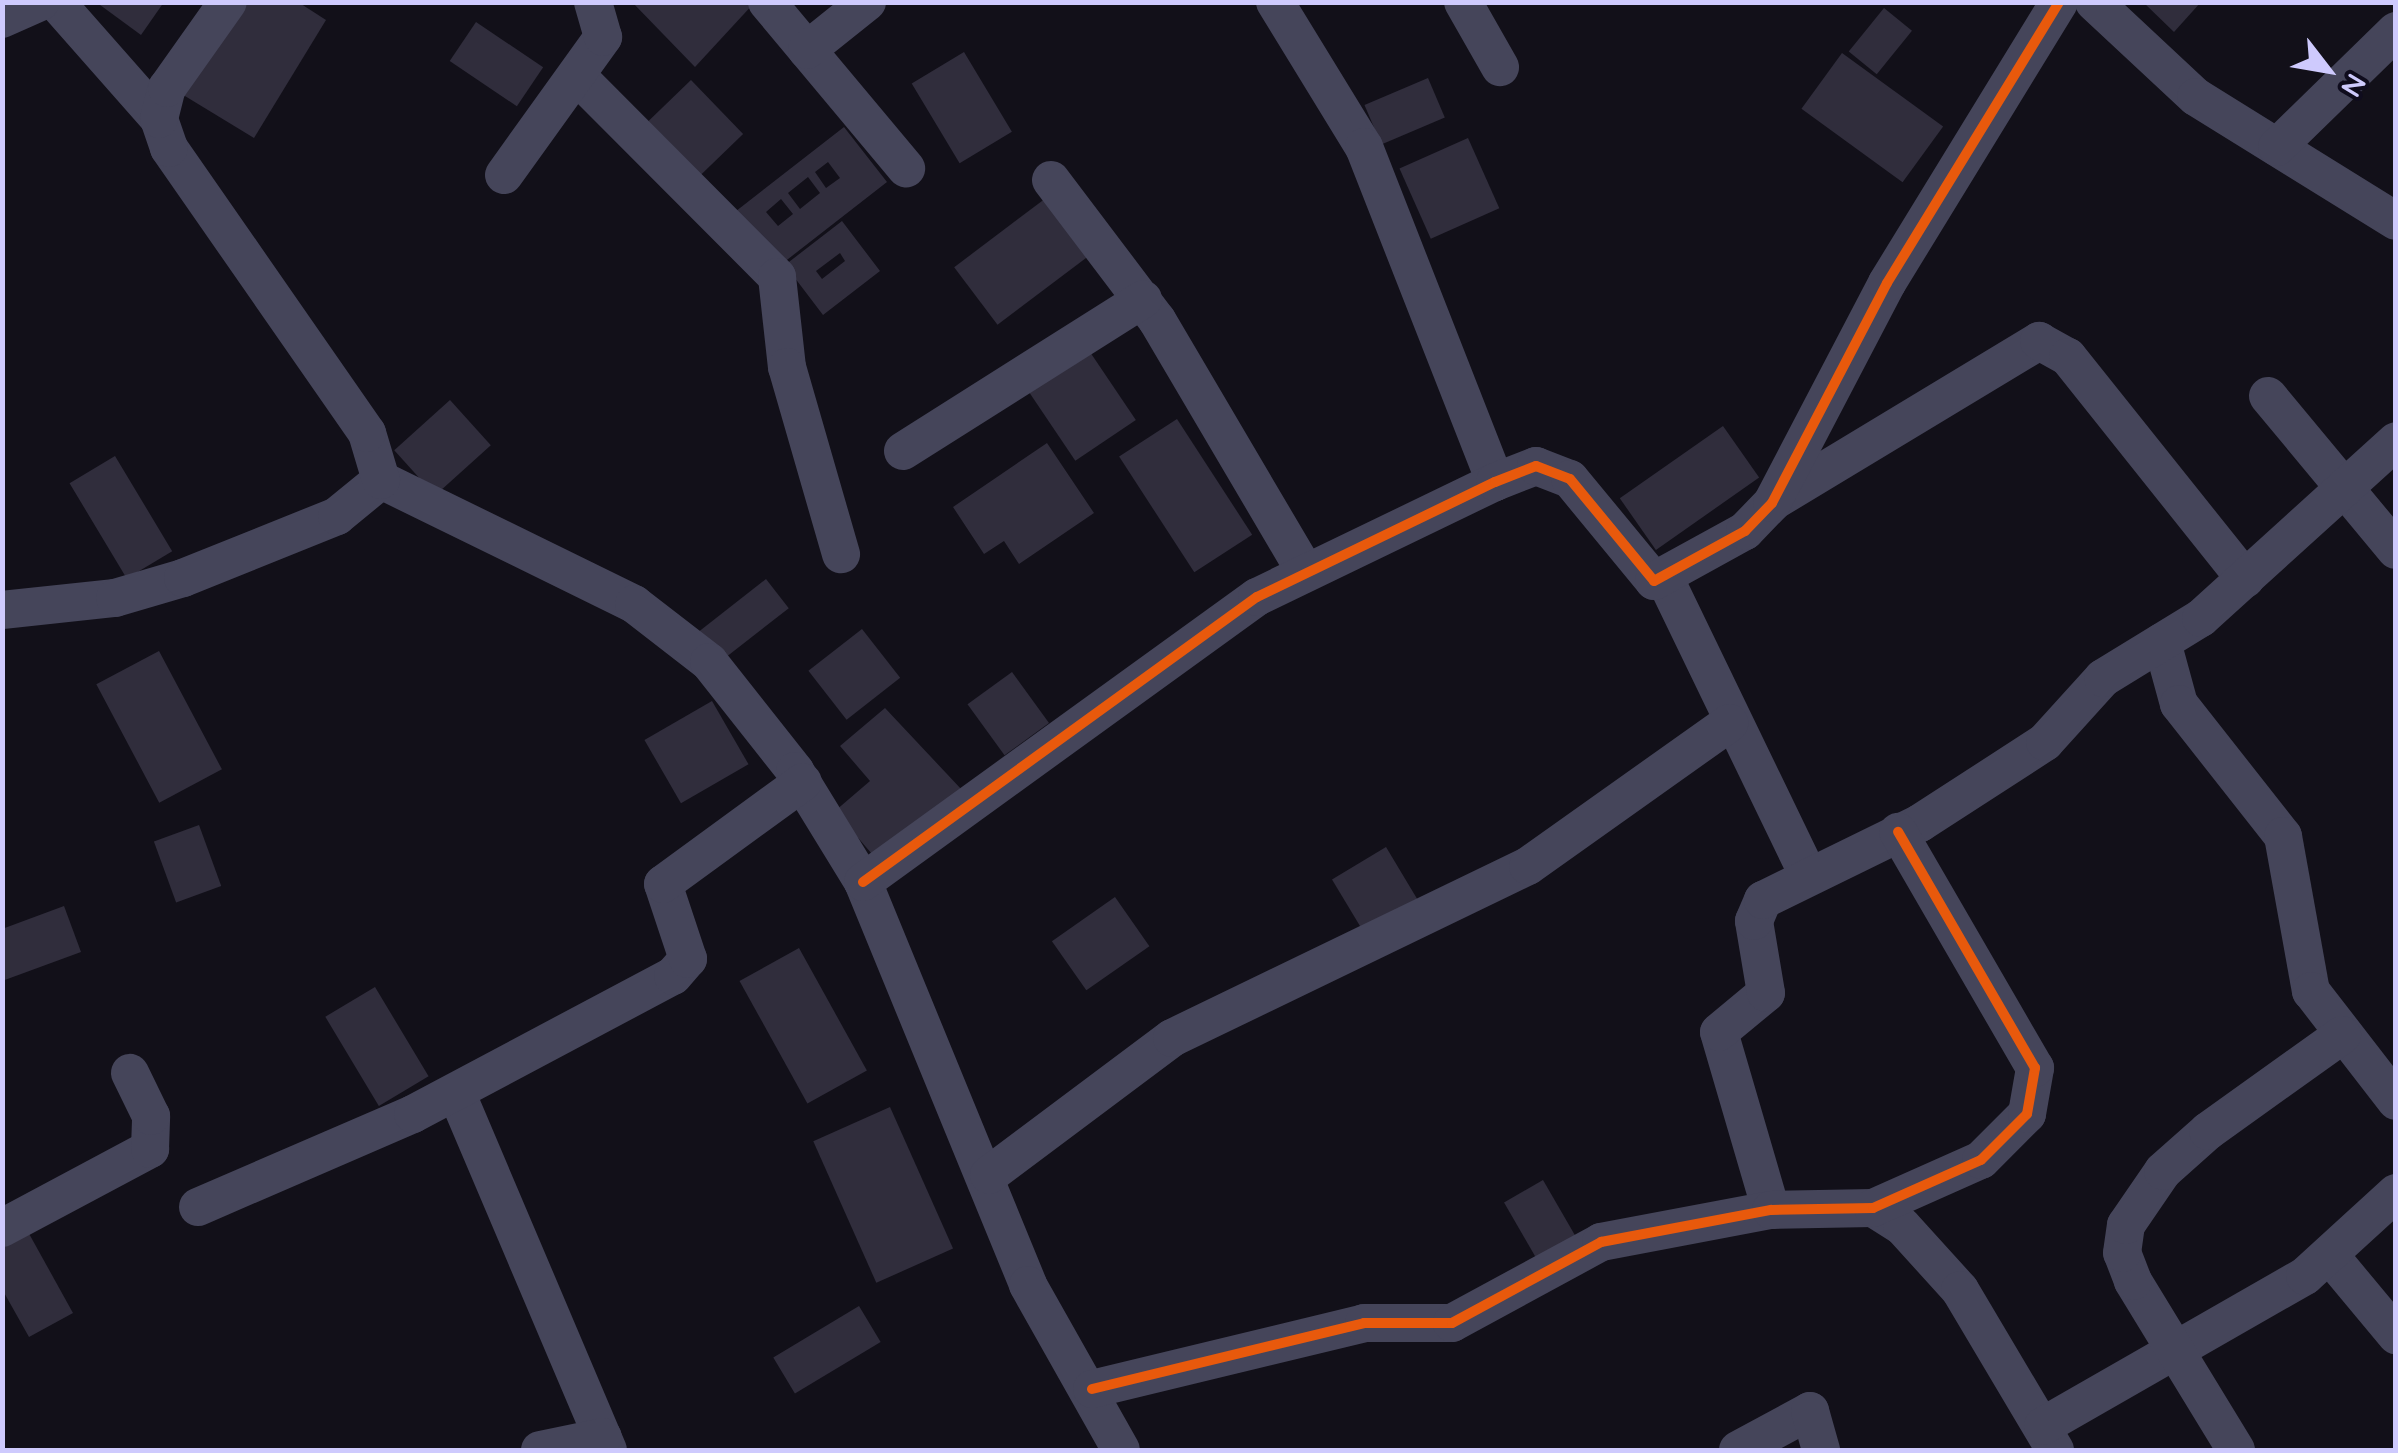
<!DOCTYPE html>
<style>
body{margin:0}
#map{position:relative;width:2398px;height:1453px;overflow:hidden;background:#121019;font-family:Quicksand,sans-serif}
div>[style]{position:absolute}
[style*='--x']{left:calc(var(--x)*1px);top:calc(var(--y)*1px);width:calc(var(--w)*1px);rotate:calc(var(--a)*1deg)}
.building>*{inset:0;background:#302d3c;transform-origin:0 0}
.minor>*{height:38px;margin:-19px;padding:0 19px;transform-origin:19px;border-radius:19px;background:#45455a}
.cycleway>*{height:10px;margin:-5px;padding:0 5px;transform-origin:5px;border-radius:5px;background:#e8590c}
span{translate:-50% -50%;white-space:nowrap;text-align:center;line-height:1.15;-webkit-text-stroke:8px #0f0c1d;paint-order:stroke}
.frame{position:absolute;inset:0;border:5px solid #cecafd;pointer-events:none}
.north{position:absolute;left:2278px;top:20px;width:100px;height:100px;-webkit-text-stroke:8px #0f0c1d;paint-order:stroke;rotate:121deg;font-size:28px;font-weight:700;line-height:40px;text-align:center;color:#cecafd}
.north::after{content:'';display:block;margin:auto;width:35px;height:45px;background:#cecafd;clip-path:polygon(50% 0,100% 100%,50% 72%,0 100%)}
</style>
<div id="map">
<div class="building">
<i style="clip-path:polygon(96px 2px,164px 2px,141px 35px)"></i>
<i style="clip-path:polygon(235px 2px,298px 2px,326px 20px,254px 138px,180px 93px)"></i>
<i style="clip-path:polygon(632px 2px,755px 2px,695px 67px)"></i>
<i style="clip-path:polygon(2143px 2px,2201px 2px,2174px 32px)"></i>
<i style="left:1884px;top:8px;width:36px;height:56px;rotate:39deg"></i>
<i style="left:476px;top:22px;width:81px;height:47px;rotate:34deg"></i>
<i style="left:964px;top:52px;width:93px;height:61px;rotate:59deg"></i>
<i style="left:1842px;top:53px;width:125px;height:69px;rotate:36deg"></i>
<i style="left:1428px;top:78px;width:43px;height:69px;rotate:67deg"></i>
<i style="left:691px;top:80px;width:75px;height:68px;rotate:46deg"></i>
<i style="clip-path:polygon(evenodd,844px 127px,887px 182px,774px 270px,731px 215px,844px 127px,828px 162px,840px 178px,826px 188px,815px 172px,828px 162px,844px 127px,808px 177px,820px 193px,800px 209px,788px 193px,808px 177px,844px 127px,781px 199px,793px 214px,778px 226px,766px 212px,781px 199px)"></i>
<i style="left:1468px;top:138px;width:77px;height:75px;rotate:66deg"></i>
<i style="left:1046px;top:198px;width:72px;height:115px;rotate:53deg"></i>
<i style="clip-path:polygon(evenodd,842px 221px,880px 271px,823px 315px,785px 265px,842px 221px,840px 253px,845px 261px,822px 279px,816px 271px,840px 253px)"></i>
<i style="left:1090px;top:352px;width:82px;height:73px;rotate:56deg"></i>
<i style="left:450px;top:400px;width:61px;height:75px;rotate:48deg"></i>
<i style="left:1177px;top:419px;width:138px;height:69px;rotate:57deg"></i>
<i style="left:1723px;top:426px;width:63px;height:126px;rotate:55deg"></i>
<i style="clip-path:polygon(1047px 443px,1094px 513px,1019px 564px,1004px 541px,984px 554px,953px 507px)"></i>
<i style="left:115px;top:456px;width:111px;height:53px;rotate:59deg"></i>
<i style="left:766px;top:579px;width:37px;height:92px;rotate:52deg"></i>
<i style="left:862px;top:629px;width:62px;height:68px;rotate:52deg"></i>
<i style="left:159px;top:651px;width:134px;height:71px;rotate:62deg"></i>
<i style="left:1012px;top:672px;width:63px;height:55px;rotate:54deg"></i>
<i style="left:712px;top:701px;width:73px;height:78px;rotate:60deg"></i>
<i style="clip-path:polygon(885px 708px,962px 790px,878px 861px,835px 811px,870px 781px,840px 746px)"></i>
<i style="left:199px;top:825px;width:65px;height:48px;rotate:70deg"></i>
<i style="left:1386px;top:847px;width:69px;height:63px;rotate:59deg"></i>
<i style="left:1115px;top:897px;width:60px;height:77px;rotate:55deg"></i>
<i style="clip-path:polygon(64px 906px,81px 952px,2px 981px,2px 929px)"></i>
<i style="left:799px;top:948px;width:140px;height:68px;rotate:61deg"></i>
<i style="left:375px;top:987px;width:104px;height:58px;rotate:59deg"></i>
<i style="left:890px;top:1107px;width:155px;height:84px;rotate:66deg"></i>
<i style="left:1543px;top:1180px;width:72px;height:45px;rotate:60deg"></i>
<i style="clip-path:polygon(22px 1221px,73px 1313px,29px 1337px,2px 1289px,2px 1232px)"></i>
<i style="left:859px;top:1306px;width:42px;height:100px;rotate:59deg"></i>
</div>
<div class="minor">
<i style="--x:56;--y:2;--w:156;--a:48.6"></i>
<i style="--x:767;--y:2;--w:217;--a:50.1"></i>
<i style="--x:1275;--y:2;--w:170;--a:58.5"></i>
<i style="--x:1364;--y:147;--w:360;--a:68.6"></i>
<i style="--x:1463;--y:2;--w:75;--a:60.4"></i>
<i style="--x:2094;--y:2;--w:139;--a:43"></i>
<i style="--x:2196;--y:97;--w:235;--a:31.8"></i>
<i style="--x:2;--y:19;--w:42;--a:-24.1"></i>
<i style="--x:807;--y:50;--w:77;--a:-38.7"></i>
<i style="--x:578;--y:77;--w:282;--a:45.1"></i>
<i style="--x:777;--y:277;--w:91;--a:83.7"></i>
<i style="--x:787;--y:367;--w:195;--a:73.9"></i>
<i style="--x:2277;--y:147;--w:166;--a:-44.3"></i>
<i style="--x:504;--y:175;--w:170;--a:-54.3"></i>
<i style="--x:603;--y:37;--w:36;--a:-106"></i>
<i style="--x:1051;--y:180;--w:176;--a:52.9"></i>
<i style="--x:1157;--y:320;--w:291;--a:59.5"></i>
<i style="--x:2268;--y:396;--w:200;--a:50.3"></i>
<i style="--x:903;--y:451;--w:284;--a:-32.3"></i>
<i style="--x:381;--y:480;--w:282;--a:26.1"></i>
<i style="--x:634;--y:604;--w:95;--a:37.7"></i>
<i style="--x:709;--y:662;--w:139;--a:51.7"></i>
<i style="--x:795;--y:771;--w:130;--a:58.5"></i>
<i style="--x:863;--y:882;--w:435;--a:67.7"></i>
<i style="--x:1028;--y:1285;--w:189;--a:60.6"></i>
<i style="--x:1774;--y:501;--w:310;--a:-31.1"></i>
<i style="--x:2039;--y:341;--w:33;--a:29"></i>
<i style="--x:2068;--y:357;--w:284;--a:51.4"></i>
<i style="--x:1665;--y:579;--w:326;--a:64.2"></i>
<i style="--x:2;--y:610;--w:114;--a:-6.1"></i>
<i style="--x:115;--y:598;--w:71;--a:-16.4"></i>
<i style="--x:183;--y:578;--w:166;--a:-21.9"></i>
<i style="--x:337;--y:516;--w:57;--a:-39.3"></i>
<i style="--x:381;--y:480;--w:49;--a:-106.6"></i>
<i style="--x:367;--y:433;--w:347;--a:-124.8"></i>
<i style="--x:169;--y:148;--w:31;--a:-109"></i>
<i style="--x:159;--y:119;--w:32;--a:-76"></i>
<i style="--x:167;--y:88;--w:105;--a:-54.7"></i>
<i style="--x:2162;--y:642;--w:64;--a:74.7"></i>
<i style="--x:2179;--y:704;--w:168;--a:51.8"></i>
<i style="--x:2283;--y:836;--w:158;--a:79.8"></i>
<i style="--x:2311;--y:991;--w:139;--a:52.3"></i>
<i style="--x:863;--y:882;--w:486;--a:-35.9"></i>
<i style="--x:1257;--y:597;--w:264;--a:-25.8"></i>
<i style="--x:1495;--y:482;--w:44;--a:-21.3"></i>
<i style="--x:1536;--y:466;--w:36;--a:21"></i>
<i style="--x:1570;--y:479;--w:132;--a:50.5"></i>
<i style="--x:1654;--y:581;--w:104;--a:-28.8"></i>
<i style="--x:1745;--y:531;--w:39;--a:-46"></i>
<i style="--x:1772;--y:503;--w:248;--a:-62.4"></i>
<i style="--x:1887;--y:283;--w:329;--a:-58.5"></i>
<i style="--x:456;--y:1092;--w:389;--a:67"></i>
<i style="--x:989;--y:1175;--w:229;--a:-36.8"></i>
<i style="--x:1172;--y:1038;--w:395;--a:-25.8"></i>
<i style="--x:1528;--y:866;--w:247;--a:-35.4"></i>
<i style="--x:198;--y:1207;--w:234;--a:-23.4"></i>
<i style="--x:413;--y:1114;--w:294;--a:-28"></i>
<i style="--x:673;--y:976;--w:23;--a:-49"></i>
<i style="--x:688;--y:959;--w:79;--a:-108.4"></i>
<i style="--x:663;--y:884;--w:173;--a:-36.1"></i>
<i style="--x:1873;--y:1208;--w:34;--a:32"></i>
<i style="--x:1902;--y:1226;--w:86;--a:47.8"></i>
<i style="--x:1960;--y:1290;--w:186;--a:59.3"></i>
<i style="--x:1771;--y:1210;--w:185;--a:-106.3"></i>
<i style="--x:1719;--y:1032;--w:61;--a:-39.7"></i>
<i style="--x:1766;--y:993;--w:73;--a:-99.5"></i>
<i style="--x:1754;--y:921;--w:23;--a:-67"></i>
<i style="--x:1763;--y:900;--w:175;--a:-26.1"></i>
<i style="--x:1920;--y:823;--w:149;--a:-32.9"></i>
<i style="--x:2045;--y:742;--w:86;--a:-47.8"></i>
<i style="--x:2103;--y:678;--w:115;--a:-31.5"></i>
<i style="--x:2201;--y:618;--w:263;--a:-42.2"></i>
<i style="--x:2;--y:1228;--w:168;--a:-28.1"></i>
<i style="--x:150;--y:1149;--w:33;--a:-88"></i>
<i style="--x:151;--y:1116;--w:48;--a:-116"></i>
<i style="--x:2331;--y:1257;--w:102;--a:50.2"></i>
<i style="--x:1092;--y:1389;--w:280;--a:-13.6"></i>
<i style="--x:1364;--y:1323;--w:88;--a:0"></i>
<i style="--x:1452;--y:1323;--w:170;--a:-28.5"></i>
<i style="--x:1601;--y:1242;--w:173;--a:-10.7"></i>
<i style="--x:1771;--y:1210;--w:102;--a:-1.1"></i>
<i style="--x:1873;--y:1208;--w:118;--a:-24"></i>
<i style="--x:1981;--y:1160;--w:65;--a:-45"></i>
<i style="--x:2027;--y:1114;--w:47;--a:-80.1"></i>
<i style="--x:2035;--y:1068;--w:273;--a:-120.1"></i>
<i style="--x:2043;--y:1426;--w:302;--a:-29.8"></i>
<i style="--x:2305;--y:1276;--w:123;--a:-42.4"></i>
<i style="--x:540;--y:1450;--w:64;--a:-11.7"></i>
<i style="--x:1738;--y:1450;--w:82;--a:-28.4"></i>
<i style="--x:1810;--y:1411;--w:41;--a:74.2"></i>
<i style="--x:2236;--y:1450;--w:198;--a:-121.4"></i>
<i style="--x:2133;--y:1281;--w:30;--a:-111"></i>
<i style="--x:2122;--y:1253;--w:28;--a:-82"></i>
<i style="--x:2126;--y:1225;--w:65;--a:-55.6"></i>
<i style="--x:2163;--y:1171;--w:60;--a:-41.6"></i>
<i style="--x:2208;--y:1131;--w:165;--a:-35.6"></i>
</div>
<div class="cycleway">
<i style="--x:863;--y:882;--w:486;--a:-35.9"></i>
<i style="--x:1257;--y:597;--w:264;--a:-25.8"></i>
<i style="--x:1495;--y:482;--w:44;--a:-21.3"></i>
<i style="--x:1536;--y:466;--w:36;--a:21"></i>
<i style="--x:1570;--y:479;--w:132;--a:50.5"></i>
<i style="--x:1654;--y:581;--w:104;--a:-28.8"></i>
<i style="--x:1745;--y:531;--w:39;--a:-46"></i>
<i style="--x:1772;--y:503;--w:248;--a:-62.4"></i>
<i style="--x:1887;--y:283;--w:329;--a:-58.5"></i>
<i style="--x:1092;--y:1389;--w:280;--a:-13.6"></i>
<i style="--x:1364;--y:1323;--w:88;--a:0"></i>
<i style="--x:1452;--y:1323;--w:170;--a:-28.5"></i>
<i style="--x:1601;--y:1242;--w:173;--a:-10.7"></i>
<i style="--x:1771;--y:1210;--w:102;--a:-1.1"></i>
<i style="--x:1873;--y:1208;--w:118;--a:-24"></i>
<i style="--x:1981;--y:1160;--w:65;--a:-45"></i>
<i style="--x:2027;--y:1114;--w:47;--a:-80.1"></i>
<i style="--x:2035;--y:1068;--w:273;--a:-120.1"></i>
</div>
<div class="frame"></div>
<div class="north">N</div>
</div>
